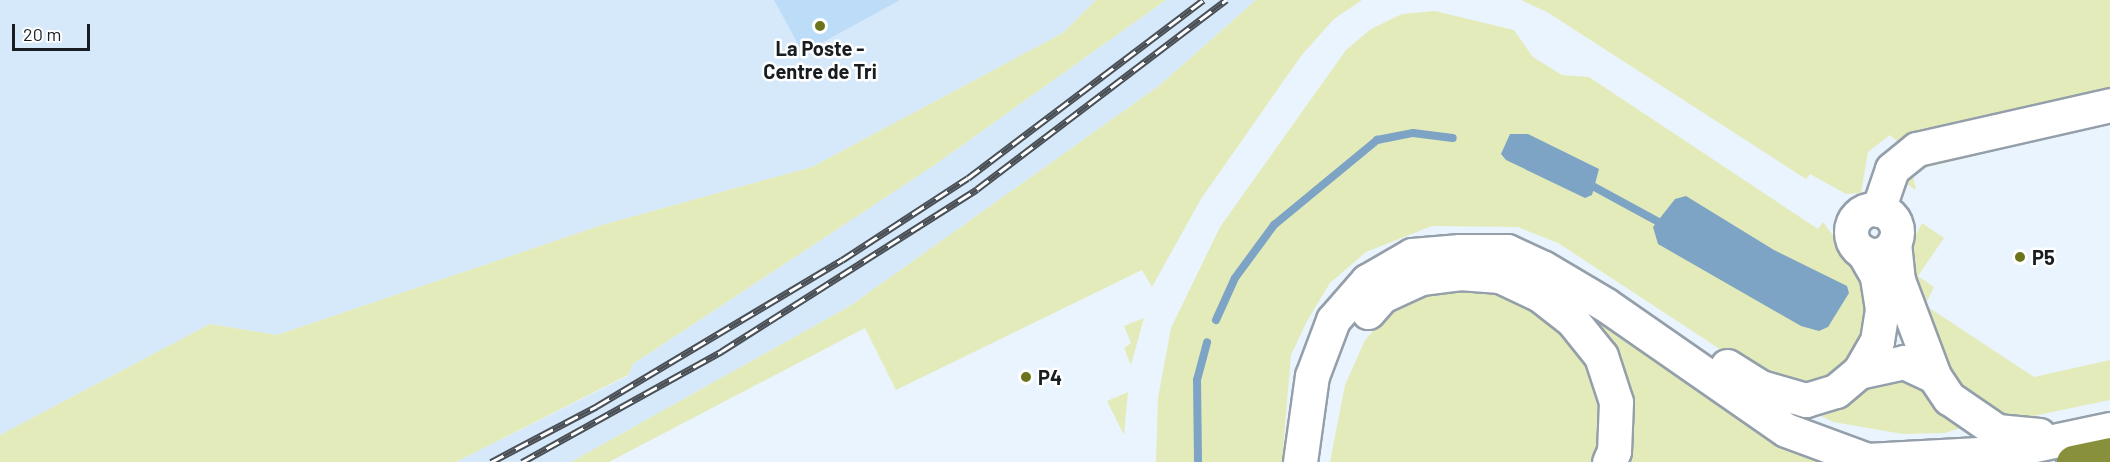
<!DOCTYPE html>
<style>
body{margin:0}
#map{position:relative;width:2110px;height:462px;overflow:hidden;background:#eaf4fe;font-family:Barlow,sans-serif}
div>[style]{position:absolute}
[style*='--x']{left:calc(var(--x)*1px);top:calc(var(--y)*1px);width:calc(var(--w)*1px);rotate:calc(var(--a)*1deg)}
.built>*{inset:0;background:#d6e9fa}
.green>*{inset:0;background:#e4ebbb}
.water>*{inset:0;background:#7da3c5}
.stream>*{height:8px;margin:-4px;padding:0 4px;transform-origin:4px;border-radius:4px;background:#7da3c5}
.building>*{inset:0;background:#bcdcf8}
.roads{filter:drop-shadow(2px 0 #949faa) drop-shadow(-2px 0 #949faa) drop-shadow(0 2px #949faa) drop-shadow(0 -2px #949faa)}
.minor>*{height:33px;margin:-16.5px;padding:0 16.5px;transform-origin:16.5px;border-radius:16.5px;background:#fff}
.minor>.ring{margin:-16.5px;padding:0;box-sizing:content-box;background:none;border:33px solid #fff;border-radius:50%}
.highway>*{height:33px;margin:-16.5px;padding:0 16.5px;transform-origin:16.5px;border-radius:16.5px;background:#88903b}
.rail>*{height:7px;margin-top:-3.5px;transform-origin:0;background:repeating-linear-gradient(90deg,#fff 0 14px,#494f54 0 28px);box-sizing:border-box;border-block:2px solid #494f54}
.dots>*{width:16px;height:16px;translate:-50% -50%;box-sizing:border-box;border:3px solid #fff;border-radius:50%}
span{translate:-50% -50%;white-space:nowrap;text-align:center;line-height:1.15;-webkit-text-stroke:5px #fff;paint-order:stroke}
.poi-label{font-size:20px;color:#181d21;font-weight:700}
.left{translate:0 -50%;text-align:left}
.scale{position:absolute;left:12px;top:24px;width:78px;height:27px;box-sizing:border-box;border:3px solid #181d21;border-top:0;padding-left:8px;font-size:18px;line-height:21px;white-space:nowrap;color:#181d21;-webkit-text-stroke:4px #fff;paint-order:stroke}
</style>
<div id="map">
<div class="built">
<i style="clip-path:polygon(0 0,1096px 0,1063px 33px,812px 167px,602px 225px,277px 335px,210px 324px,0 435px)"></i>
<i style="clip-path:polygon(1166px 0,1256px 0,1160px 85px,850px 306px,571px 462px,456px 462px,628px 376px,633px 364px,933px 166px)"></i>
</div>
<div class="green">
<i style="clip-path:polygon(1096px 0,1166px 0,933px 166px,633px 364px,628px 375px,456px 462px,0 462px,0 435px,210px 324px,277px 335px,602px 225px,812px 167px,1063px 33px)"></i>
<i style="clip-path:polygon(1256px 0,1362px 0,1334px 19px,1301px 56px,1201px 199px,1152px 287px,1142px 270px,896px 390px,865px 328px,609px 462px,571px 462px,850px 306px,1160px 85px)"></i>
<i style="clip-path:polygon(1521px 0,2110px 0,2110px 89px,1898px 142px,1890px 135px,1868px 152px,1861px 193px,1846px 194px,1810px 174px,1806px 179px,1547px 12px)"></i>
<i style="clip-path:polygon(1435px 11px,1514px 30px,1533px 57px,1562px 75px,1589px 77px,1818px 229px,1823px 222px,1867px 281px,1865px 350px,1816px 388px,1767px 380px,1558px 243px,1518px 227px,1432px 226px,1366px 252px,1330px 283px,1307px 321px,1291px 355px,1282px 462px,1156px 462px,1158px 398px,1171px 328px,1220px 227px,1346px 50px,1371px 29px,1402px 14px)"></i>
<i style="clip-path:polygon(2110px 115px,2110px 123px,1912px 171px,1916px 190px,1902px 181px,1908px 165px)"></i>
<i style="clip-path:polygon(1922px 223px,1944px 238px,1918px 276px,1934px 287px,1925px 305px,2034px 377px,2110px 360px,2110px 400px,1999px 423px,1945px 379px,1906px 254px)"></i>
<i style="clip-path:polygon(1444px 287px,1513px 294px,1541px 306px,1582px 349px,1601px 409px,1600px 442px,1592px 462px,1330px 462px,1345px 385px,1365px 340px,1392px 311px)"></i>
<i style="clip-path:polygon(1593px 316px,1834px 462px,1621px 462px)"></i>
<i style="clip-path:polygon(1144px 318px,1131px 365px,1124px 348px,1131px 343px,1124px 326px)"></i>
<i style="clip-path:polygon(1903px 369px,1967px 426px,1945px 433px,1903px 434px,1833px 422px,1809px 410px,1846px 402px)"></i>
<i style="clip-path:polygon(1128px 392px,1124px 435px,1107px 401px)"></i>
</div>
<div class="water">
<i style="clip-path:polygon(1510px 134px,1528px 134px,1599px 169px,1592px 195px,1585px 198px,1506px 160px,1501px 154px)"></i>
<i style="clip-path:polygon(1686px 196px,1774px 250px,1847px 286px,1849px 293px,1828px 327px,1819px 331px,1801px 326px,1658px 244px,1653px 227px,1675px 199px)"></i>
</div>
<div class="stream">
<i style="--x:1587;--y:183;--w:80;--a:28.5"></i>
<i style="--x:1216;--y:320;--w:46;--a:-65.7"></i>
<i style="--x:1235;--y:278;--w:66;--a:-53.7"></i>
<i style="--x:1274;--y:225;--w:134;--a:-39.5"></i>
<i style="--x:1377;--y:140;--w:37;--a:-11"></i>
<i style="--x:1413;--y:133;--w:40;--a:7.1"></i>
<i style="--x:1198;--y:462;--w:82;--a:-90.7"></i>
<i style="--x:1197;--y:380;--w:39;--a:-75"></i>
</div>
<div class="building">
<i style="clip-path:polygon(774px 0,900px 0,803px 53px)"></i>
</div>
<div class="roads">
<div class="minor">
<i class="ring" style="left:1851px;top:209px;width:13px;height:13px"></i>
<i style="--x:1878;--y:210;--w:43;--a:-71.1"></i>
<i style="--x:1892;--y:169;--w:32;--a:-39"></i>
<i style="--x:1917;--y:149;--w:198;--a:-12.8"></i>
<i style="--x:1894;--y:243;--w:37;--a:84"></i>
<i style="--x:1898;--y:280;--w:103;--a:69.4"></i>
<i style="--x:1934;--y:376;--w:27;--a:56"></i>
<i style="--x:1949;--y:398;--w:58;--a:34.5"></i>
<i style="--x:1997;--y:431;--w:42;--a:5.4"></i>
<i style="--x:1368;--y:312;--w:21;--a:-49"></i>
<i style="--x:1382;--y:296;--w:43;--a:-24.8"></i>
<i style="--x:1421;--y:278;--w:38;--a:-7"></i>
<i style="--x:1459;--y:273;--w:41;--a:4.2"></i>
<i style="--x:1500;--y:276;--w:44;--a:25.4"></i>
<i style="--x:1540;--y:295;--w:41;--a:38"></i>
<i style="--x:1572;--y:320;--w:46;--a:51.1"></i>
<i style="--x:1601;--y:356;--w:48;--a:71.9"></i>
<i style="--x:1616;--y:402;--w:49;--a:92.3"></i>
<i style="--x:1614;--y:451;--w:12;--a:114"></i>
<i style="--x:1727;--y:366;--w:40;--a:32"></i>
<i style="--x:1761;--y:387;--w:47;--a:16.1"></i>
<i style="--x:1806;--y:400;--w:31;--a:-17"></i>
<i style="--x:1836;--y:391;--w:30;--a:-40"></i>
<i style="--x:1859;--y:372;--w:36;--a:-60"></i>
<i style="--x:1877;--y:341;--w:32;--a:-81"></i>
<i style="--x:1882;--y:309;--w:33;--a:-99"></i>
<i style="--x:1877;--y:276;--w:28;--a:-120"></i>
<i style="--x:1859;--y:372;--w:46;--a:-12.5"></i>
<i style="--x:1904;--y:362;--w:33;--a:25"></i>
<i style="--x:1300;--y:462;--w:87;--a:-82.1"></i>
<i style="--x:1312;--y:376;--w:60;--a:-69.4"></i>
<i style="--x:1333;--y:320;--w:52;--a:-48.9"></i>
<i style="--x:1367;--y:281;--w:52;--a:-30"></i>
<i style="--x:1412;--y:255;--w:48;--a:-4.8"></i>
<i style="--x:1460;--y:251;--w:47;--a:0"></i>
<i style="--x:1507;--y:251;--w:38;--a:25"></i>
<i style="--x:1542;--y:267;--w:74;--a:30.7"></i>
<i style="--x:1606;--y:305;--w:219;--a:34.8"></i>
<i style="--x:1786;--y:430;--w:86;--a:20.3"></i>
<i style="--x:1867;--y:460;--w:130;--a:-3.1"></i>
<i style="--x:1997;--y:453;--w:116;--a:-12"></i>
</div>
<div class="highway">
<i style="--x:2073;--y:462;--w:38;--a:-12"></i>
</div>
</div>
<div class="rail">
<i style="--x:491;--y:462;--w:120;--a:-27.8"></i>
<i style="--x:597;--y:406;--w:285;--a:-30.8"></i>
<i style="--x:842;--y:260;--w:150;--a:-33.1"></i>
<i style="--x:968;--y:178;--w:295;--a:-37.1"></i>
<i style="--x:522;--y:462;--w:229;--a:-29"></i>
<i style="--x:722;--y:351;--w:302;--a:-32.4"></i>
<i style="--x:977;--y:189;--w:313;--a:-37.2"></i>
</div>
<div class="dots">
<i style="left:820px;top:26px;background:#6b731b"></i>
<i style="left:2020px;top:257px;background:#6b731b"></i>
<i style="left:1026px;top:377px;background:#6b731b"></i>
</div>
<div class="poi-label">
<span style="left:820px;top:60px">La Poste -<br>Centre de Tri</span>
<span class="left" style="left:2032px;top:257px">P5</span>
<span class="left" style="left:1038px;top:377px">P4</span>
</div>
<div class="scale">20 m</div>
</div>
